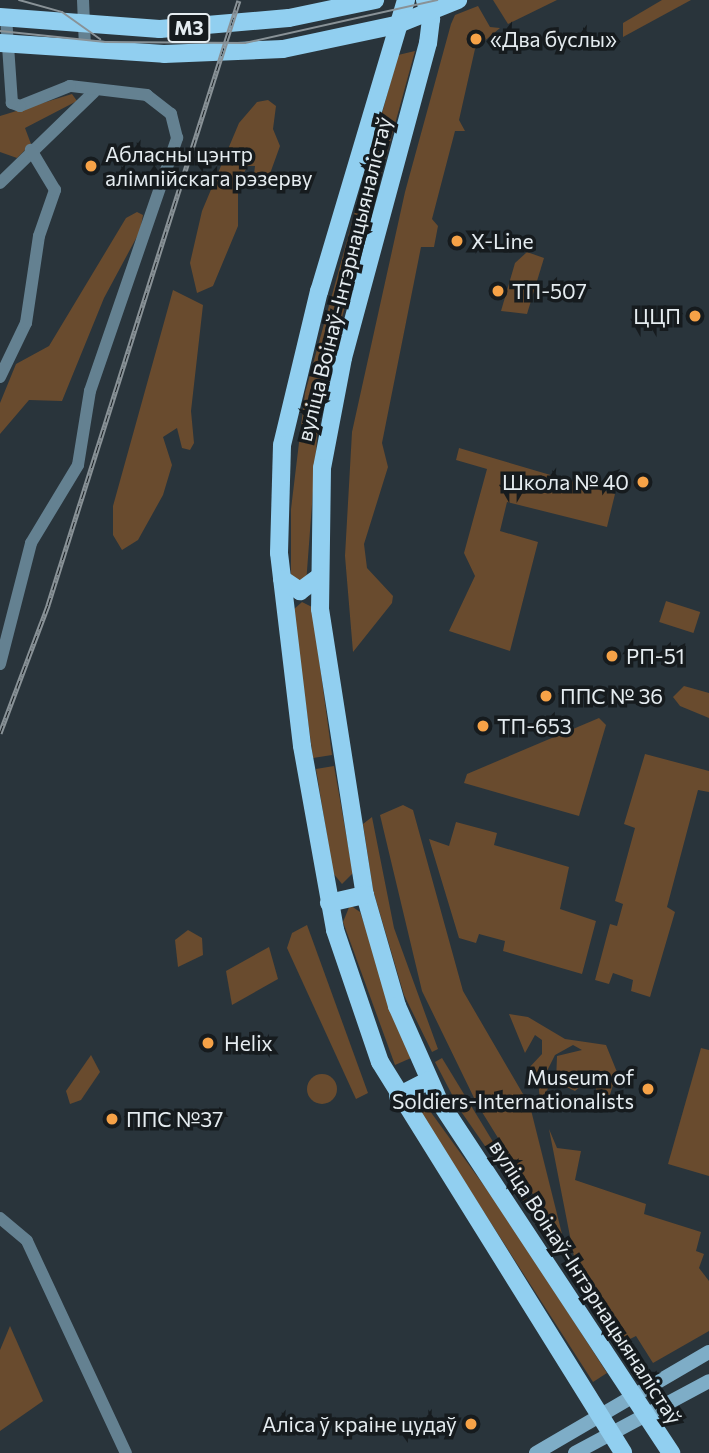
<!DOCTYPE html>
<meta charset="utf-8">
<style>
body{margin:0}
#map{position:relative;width:709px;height:1453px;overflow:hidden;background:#29343b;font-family:Commissioner,sans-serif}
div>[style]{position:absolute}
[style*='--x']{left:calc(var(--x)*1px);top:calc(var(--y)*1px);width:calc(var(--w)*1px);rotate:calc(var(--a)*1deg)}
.green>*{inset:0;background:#694b2e;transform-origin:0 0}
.round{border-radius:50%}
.street>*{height:12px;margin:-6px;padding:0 6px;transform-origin:6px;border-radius:6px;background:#648191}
.secondary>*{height:14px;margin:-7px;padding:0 7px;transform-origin:7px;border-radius:7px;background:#7eadc7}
.primary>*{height:18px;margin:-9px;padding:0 9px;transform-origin:9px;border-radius:9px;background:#91cff0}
.tram>*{height:2px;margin:-1px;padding:0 1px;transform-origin:1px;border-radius:1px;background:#899297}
.rail>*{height:5px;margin-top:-2.5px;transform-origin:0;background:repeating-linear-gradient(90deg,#161b1e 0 8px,#899297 0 16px);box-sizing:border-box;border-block:2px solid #899297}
.dots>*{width:19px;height:19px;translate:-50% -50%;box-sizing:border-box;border:4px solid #161b1e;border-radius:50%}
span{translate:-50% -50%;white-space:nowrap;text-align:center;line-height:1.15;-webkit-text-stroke:7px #161b1e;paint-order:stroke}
.shield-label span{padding:2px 5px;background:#161b1e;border:2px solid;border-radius:5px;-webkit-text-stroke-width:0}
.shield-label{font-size:19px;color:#e5ecf0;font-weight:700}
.poi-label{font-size:21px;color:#e5ecf0}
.left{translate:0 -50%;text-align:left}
.right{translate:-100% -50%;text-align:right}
.street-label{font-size:21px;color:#e5ecf0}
</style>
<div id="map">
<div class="green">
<i style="clip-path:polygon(493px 0,557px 0,508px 24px)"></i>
<i style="clip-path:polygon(662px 0,691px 0,623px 37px,623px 23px)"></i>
<i style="clip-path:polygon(478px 6px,490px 27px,500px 28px,475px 49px,459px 120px,465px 131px,455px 131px,432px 219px,438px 226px,434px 247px,421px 247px,382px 443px,388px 467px,364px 544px,367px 568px,393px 596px,392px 603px,353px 652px,345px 556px,352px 432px,405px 192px,451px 24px,455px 15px)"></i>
<i style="clip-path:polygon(415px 51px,320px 398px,306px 584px,291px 576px,291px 509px,305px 393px,398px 55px)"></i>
<i style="clip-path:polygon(72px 94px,77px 101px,25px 128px,31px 144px,17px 158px,0 152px,0 116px)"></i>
<i style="clip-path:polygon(268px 100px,276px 106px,273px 129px,280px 146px,267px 182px,253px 182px,255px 166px,248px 166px,238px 182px,238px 226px,213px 286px,197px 293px,190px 263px,202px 211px,239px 123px,257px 102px)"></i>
<i style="clip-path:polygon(137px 212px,143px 215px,140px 231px,104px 298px,62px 401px,29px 400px,0 434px,0 403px,16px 364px,49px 346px,126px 218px)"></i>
<i style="clip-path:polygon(527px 252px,544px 258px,527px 314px,501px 311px,515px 263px)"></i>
<i style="clip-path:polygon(173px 290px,203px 305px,191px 411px,194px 443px,190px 450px,182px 448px,177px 428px,163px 437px,172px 465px,163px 495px,138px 540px,122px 550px,113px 535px,113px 506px)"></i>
<i style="clip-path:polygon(459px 448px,615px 494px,607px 527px,507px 502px,500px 531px,538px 542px,510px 651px,449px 631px,475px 576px,464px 553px,487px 469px,456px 460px)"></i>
<i style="left:666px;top:601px;width:36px;height:22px;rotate:18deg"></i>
<i style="clip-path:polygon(302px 602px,312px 607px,332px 755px,313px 758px,293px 610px)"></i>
<i style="clip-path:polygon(684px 686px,709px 693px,709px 718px,680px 706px,673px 697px)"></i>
<i style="clip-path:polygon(599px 718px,606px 725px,579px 816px,464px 783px,467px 774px)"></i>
<i style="clip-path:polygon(645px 754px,709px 771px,709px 792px,698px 790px,667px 907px,675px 912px,650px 997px,631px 991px,633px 980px,613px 973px,609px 984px,595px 980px,610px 924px,617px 926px,623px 904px,615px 901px,635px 828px,624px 824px)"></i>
<i style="clip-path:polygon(334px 766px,353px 873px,342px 884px,333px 873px,316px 769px)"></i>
<i style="clip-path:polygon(403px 805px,413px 810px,463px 991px,530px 1106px,565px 1246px,477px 1104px,422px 991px,380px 815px)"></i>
<i style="clip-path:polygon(372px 817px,394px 928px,438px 1049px,432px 1052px,404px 995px,373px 890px,363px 824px)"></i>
<i style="clip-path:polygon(456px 822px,497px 833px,494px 845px,569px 867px,560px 909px,596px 921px,582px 974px,503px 951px,505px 941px,479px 934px,476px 943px,459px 938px,429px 839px,449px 846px)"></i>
<i style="clip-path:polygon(350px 905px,360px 912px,411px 1058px,395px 1065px,343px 922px)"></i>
<i style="clip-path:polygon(307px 925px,368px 1093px,356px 1099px,287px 948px,292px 933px)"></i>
<i style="clip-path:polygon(188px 930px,202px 938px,203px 955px,178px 967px,175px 940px)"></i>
<i style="clip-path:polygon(269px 947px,278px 979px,232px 1005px,226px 971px)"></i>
<i style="clip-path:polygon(509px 1014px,528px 1017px,565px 1039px,606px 1045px,617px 1072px,609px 1098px,597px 1097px,594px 1075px,575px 1091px,556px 1082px,557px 1056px,582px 1050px,573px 1045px,555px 1055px,547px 1071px,552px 1083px,540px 1100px,538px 1080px,527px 1070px,542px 1054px,542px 1040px,535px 1035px,525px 1053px)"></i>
<i style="clip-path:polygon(701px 1048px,709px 1050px,709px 1176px,668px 1164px)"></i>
<i style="clip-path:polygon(91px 1055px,100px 1072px,81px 1100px,70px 1104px,66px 1091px)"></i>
<i style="clip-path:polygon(442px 1058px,537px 1214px,555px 1247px,460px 1110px,435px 1062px)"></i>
<i class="round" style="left:307px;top:1074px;width:30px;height:30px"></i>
<i style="clip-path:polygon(422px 1100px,506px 1216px,607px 1373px,593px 1382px,415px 1105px)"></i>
<i style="clip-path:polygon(549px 1129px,557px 1148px,581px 1151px,575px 1180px,646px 1204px,644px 1214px,701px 1232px,696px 1251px,704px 1254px,699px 1268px,709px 1281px,709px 1331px,653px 1363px,636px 1336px,624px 1342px,576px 1267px)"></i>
<i style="clip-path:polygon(10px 1326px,43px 1401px,0 1431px,0 1350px)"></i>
</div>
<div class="street">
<i style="--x:83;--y:0;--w:48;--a:87.6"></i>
<i style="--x:0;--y:183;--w:131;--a:-44.1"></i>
<i style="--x:0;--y:377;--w:60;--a:-64.3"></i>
<i style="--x:26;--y:323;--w:88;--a:-81.5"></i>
<i style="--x:39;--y:236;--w:49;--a:-70.8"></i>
<i style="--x:55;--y:190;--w:47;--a:-121"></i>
<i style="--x:0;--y:664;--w:125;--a:-75.6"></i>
<i style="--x:31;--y:543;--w:91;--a:-58.9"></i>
<i style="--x:78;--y:465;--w:75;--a:-80.8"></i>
<i style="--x:90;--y:391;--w:268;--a:-71"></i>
<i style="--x:177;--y:138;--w:25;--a:-104"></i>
<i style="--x:171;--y:114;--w:31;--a:-142"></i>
<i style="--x:147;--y:95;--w:78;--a:-173.3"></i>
<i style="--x:70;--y:86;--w:54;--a:158.2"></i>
<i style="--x:20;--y:106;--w:9;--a:-159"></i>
<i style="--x:12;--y:103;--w:85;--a:-94"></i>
<i style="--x:0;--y:1218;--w:35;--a:40"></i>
<i style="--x:27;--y:1241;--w:234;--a:65"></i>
</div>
<div class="secondary">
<i style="--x:536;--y:1453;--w:200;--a:-30.3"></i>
<i style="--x:575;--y:1453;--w:152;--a:-28.2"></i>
</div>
<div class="primary">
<i style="--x:406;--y:0;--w:304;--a:106.6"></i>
<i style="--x:319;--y:291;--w:158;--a:103.5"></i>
<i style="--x:282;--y:445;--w:108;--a:91.6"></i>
<i style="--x:279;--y:553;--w:194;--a:83.2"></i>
<i style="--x:302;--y:746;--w:187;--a:79.8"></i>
<i style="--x:335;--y:930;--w:139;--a:71.2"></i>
<i style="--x:380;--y:1062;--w:460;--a:58.1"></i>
<i style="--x:425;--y:0;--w:20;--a:72"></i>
<i style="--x:431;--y:19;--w:24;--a:97"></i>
<i style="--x:428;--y:43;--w:326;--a:105.1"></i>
<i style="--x:343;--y:358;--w:112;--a:100.8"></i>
<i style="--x:322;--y:468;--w:141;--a:90.8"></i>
<i style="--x:320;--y:609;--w:290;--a:81.1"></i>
<i style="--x:365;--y:895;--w:116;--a:73.9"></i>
<i style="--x:397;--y:1006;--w:104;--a:66.1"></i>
<i style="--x:439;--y:1101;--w:422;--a:56.6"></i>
<i style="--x:0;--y:17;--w:160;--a:4.3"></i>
<i style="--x:160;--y:29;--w:129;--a:-4.9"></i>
<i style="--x:289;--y:18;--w:88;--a:-11.8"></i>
<i style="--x:0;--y:43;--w:164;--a:3.8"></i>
<i style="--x:164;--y:54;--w:119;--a:-2.4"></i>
<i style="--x:283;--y:49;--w:116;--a:-12"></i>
<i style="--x:396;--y:25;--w:67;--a:-22"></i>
<i style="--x:282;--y:579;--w:22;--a:34"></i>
<i style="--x:300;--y:591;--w:24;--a:-36"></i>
<i style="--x:329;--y:903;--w:37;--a:-13"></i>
<i style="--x:398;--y:1096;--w:35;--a:-27"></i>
</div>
<div class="tram">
<i style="--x:19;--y:0;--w:45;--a:15.6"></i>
<i style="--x:62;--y:12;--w:47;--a:35.4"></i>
<i style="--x:0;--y:31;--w:106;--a:6"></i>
<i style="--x:105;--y:42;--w:140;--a:0.4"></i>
<i style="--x:245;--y:43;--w:197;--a:-12.6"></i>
</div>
<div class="rail">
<i style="--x:0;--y:733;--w:137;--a:-69.4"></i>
<i style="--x:48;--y:605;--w:634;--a:-72.48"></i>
</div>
<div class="dots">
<i style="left:476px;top:39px;background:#f6a247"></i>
<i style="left:91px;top:166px;background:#f6a247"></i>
<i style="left:457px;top:241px;background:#f6a247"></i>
<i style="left:498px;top:291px;background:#f6a247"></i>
<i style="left:695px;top:316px;background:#f6a247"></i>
<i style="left:643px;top:482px;background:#f6a247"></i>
<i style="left:612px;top:656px;background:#f6a247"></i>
<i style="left:546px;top:696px;background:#f6a247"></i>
<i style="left:483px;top:726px;background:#f6a247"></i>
<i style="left:208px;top:1043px;background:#f6a247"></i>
<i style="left:648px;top:1089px;background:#f6a247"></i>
<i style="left:112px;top:1119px;background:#f6a247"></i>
<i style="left:471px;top:1424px;background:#f6a247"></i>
</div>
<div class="shield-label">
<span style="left:189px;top:28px">М3</span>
</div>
<div class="poi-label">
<span class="left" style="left:490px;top:39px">«Два буслы»</span>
<span class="left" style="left:105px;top:166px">Абласны цэнтр<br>алімпійскага рэзерву</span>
<span class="left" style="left:471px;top:241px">X-Line</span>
<span class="left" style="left:512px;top:291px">ТП-507</span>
<span class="right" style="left:681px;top:316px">ЦЦП</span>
<span class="right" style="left:629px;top:482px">Школа № 40</span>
<span class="left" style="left:626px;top:656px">РП-51</span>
<span class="left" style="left:560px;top:696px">ППС № 36</span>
<span class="left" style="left:497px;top:726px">ТП-653</span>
<span class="left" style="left:224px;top:1043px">Helix</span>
<span class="right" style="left:634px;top:1089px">Museum of<br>Soldiers-Internationalists</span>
<span class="left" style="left:126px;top:1119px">ППС №37</span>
<span class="right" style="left:457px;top:1424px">Аліса ў краіне цудаў</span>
</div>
<div class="street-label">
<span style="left:344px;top:279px;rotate:-76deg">вуліца Воінаў-Інтэрнацыяналістаў</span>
<span style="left:586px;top:1282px;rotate:57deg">вуліца Воінаў-Інтэрнацыяналістаў</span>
</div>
</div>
